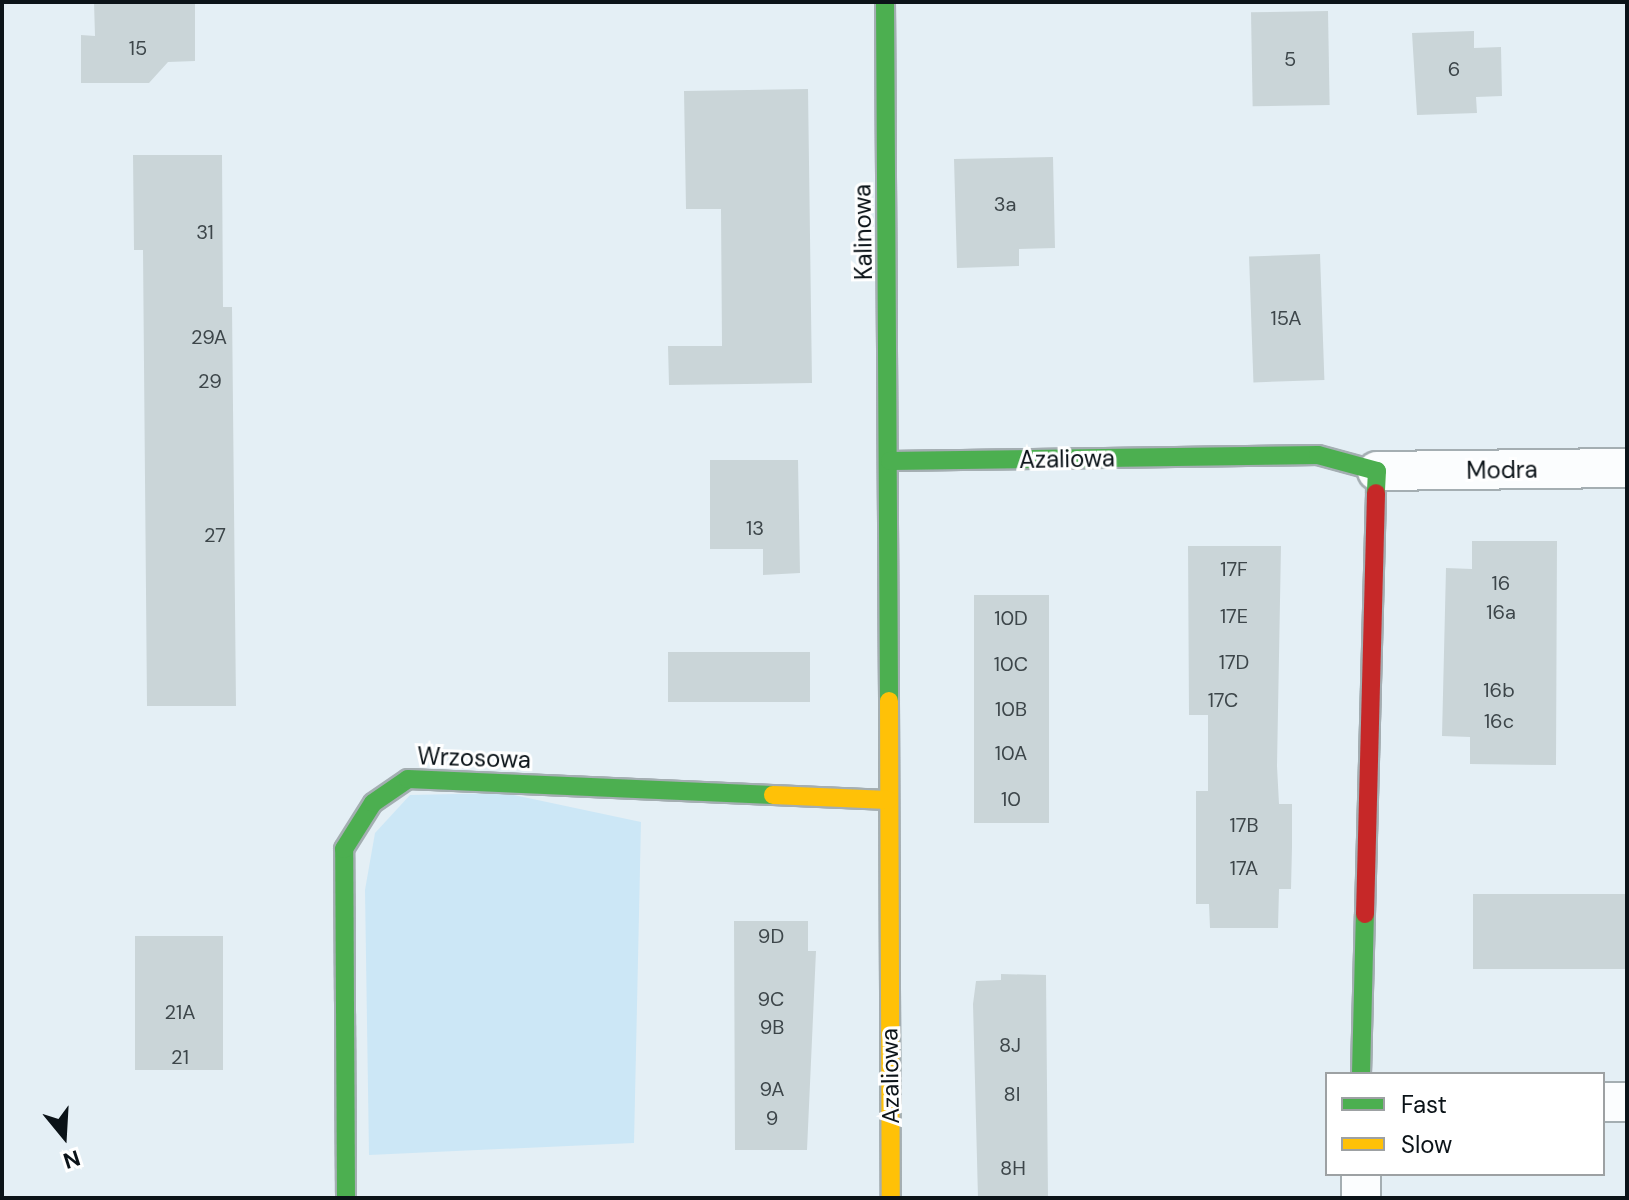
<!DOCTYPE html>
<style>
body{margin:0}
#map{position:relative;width:1629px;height:1200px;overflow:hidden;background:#e4eff5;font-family:"DM Sans",sans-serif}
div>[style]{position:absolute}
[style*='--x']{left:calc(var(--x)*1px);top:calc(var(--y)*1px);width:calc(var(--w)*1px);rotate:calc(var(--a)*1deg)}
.green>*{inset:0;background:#cce7f6}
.building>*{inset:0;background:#cad5d8;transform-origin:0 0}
.roads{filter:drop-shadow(2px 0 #a4aeb2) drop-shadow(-2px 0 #a4aeb2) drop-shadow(0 2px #a4aeb2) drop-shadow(0 -2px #a4aeb2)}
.street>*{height:38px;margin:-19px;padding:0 19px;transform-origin:19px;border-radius:19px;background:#fbfdfe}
.fast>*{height:18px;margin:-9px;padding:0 9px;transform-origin:9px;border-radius:9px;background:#4caf50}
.slow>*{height:18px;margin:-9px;padding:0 9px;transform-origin:9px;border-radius:9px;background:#ffc107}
.jam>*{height:18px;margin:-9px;padding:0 9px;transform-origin:9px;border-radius:9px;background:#c62828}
span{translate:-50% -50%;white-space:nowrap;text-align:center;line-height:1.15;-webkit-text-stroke:6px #fff;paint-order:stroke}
.number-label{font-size:20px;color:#3d464a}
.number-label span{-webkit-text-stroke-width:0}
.street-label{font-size:24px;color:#0b1318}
.frame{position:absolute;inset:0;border:4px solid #0b1318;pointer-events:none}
.legend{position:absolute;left:1325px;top:1072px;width:280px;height:104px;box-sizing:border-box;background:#fff;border:2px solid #9da1a3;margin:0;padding:10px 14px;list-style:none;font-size:24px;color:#0b1318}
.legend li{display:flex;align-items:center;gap:16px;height:40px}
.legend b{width:40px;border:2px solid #9da1a3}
.north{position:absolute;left:24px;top:1096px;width:80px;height:80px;-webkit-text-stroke:6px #fff;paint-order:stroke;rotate:162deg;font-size:22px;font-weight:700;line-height:32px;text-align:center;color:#0b1318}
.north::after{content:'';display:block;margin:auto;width:28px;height:36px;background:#0b1318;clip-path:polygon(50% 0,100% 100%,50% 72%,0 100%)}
</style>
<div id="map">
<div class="green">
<i style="clip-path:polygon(504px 793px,641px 822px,634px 1143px,369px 1155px,365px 890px,375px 833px,410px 795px)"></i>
</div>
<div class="building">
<i style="clip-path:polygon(94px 2px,195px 2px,195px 61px,168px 62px,149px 83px,81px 83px,81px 35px,95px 36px)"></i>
<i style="left:1328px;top:11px;width:94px;height:77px;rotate:89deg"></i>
<i style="clip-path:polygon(1474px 31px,1474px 48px,1501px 47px,1502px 96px,1476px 97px,1477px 113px,1417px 115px,1412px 33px)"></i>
<i style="clip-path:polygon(808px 89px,812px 383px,669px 385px,668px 346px,722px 346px,721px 209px,686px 209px,684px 91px)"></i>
<i style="clip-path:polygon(133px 155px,222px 155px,223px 307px,232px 307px,236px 706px,147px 706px,143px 250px,134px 250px)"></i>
<i style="clip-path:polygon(1053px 157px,1055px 248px,1019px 249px,1019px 266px,957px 268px,954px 159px)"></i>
<i style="left:1320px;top:254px;width:126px;height:71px;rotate:88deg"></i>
<i style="clip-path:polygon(710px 460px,798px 460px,800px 573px,763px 575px,763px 549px,710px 549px)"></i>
<i style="clip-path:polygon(1472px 541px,1557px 541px,1556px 765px,1470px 764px,1470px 737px,1442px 736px,1446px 568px,1472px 569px)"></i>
<i style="clip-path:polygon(1188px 546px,1281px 546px,1277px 766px,1279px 804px,1292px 804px,1292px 847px,1291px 889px,1279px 889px,1278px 928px,1210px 928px,1209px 904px,1196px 904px,1196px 791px,1208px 791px,1208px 715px,1189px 715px)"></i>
<i style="left:974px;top:595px;width:75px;height:228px"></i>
<i style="left:810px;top:652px;width:50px;height:142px;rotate:90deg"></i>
<i style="left:1627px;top:894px;width:75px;height:154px;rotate:90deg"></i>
<i style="clip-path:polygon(734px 921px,808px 921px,808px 951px,816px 951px,807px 1150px,735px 1150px)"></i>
<i style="left:135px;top:936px;width:88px;height:134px"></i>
<i style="clip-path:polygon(1001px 974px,1046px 975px,1048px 1198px,978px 1198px,973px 1004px,976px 981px,1001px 980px)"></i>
</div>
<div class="roads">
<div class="street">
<i style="--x:1377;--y:471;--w:250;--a:-0.7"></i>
<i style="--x:1603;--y:1102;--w:24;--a:0"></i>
<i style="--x:1361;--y:1174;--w:24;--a:90"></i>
</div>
<div class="fast">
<i style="--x:885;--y:2;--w:699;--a:89.67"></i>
<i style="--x:890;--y:461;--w:428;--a:-0.8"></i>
<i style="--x:1318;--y:455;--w:61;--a:15.2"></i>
<i style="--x:1377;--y:471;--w:22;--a:93"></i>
<i style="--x:1361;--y:1074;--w:160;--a:-88.6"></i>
<i style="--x:346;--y:1198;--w:349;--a:-90.3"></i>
<i style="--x:344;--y:849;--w:54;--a:-57.8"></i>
<i style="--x:373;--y:803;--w:42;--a:-34.4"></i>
<i style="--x:408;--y:779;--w:365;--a:2.5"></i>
</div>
<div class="slow">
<i style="--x:889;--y:701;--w:497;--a:89.8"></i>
<i style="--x:773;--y:795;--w:115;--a:2.5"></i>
</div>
<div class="jam">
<i style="--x:1365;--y:914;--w:421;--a:-88.5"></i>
</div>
</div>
<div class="number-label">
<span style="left:138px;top:48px">15</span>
<span style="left:1290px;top:59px">5</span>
<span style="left:1454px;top:69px">6</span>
<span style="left:1005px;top:204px">3a</span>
<span style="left:205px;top:232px">31</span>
<span style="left:1286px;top:318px">15A</span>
<span style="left:209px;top:337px">29A</span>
<span style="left:210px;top:381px">29</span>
<span style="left:755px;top:528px">13</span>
<span style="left:215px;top:535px">27</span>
<span style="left:1234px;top:569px">17F</span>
<span style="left:1501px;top:583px">16</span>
<span style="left:1501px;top:612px">16a</span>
<span style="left:1234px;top:616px">17E</span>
<span style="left:1011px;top:618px">10D</span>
<span style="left:1234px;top:662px">17D</span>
<span style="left:1011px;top:664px">10C</span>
<span style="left:1499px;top:690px">16b</span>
<span style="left:1223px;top:700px">17C</span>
<span style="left:1011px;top:709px">10B</span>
<span style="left:1499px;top:721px">16c</span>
<span style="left:1011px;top:753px">10A</span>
<span style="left:1011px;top:799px">10</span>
<span style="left:1244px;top:825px">17B</span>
<span style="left:1244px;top:868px">17A</span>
<span style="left:771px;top:936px">9D</span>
<span style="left:771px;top:999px">9C</span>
<span style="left:180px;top:1012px">21A</span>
<span style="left:772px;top:1027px">9B</span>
<span style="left:1010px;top:1045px">8J</span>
<span style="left:180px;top:1057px">21</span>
<span style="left:772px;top:1089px">9A</span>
<span style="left:1012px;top:1094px">8I</span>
<span style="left:772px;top:1118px">9</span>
<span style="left:1013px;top:1168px">8H</span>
</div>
<div class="street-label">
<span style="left:863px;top:232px;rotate:-91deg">Kalinowa</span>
<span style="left:1067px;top:459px;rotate:-1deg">Azaliowa</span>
<span style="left:1502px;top:470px;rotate:-1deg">Modra</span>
<span style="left:474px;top:758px;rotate:2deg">Wrzosowa</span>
<span style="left:890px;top:1076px;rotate:-91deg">Azaliowa</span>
</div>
<div class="frame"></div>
<ul class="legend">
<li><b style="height:10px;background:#4caf50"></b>Fast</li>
<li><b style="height:10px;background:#ffc107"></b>Slow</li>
</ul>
<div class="north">N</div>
</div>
